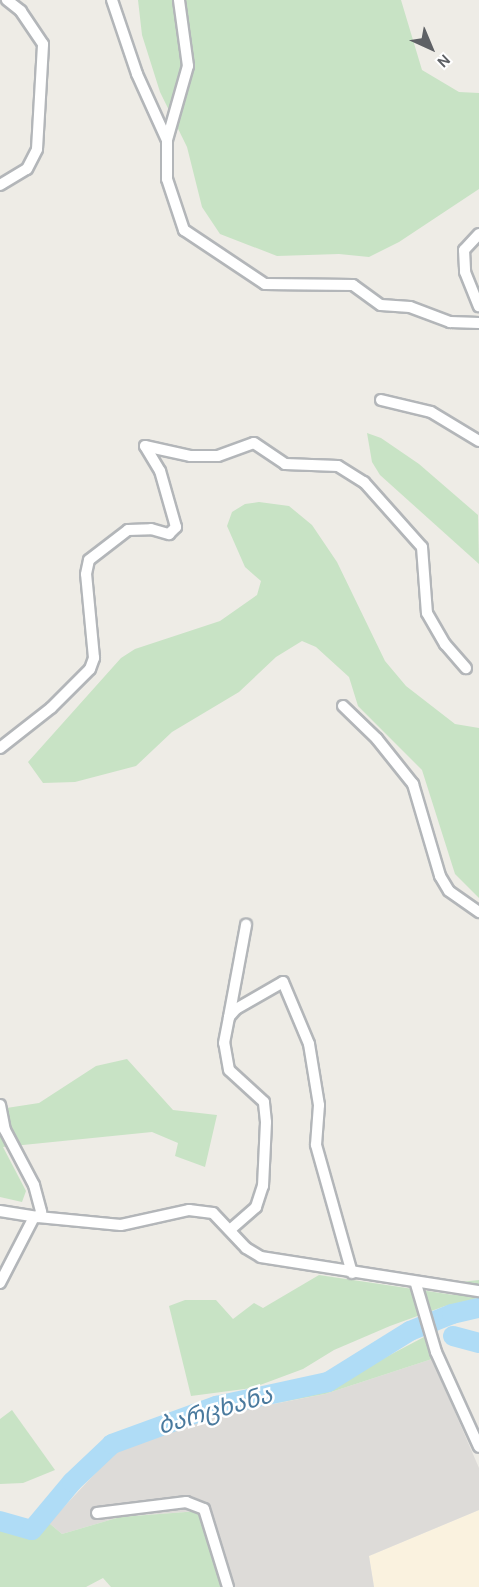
<!DOCTYPE html>
<meta charset="utf-8">
<style>
body{margin:0}
#map{position:relative;width:479px;height:1587px;overflow:hidden;background:#eeece6;font-family:Karla,"Noto Sans Georgian",sans-serif}
div>[style]{position:absolute}
[style*='--x']{left:calc(var(--x)*1px);top:calc(var(--y)*1px);width:calc(var(--w)*1px);rotate:calc(var(--a)*1deg)}
.commercial>*{inset:0;background:#faf2df}
.industrial>*{inset:0;background:#dddbd8}
.green>*{inset:0;background:#c8e3c5}
.river>*{height:20px;margin:-10px;padding:0 10px;transform-origin:10px;border-radius:10px;background:#afdcf6}
.roads{filter:drop-shadow(2px 0 #b3b6b9) drop-shadow(-2px 0 #b3b6b9) drop-shadow(0 2px #b3b6b9) drop-shadow(0 -2px #b3b6b9)}
.street>*{height:10px;margin:-5px;padding:0 5px;transform-origin:5px;border-radius:5px;background:#fff}
span{translate:-50% -50%;white-space:nowrap;text-align:center;line-height:1.15;-webkit-text-stroke:5px #fff;paint-order:stroke}
.water-label{font-size:24px;color:#4a7a9e;font-style:italic}
.north{position:absolute;left:401px;top:18px;width:60px;height:60px;-webkit-text-stroke:4px #fff;paint-order:stroke;rotate:136deg;font-size:16px;font-weight:700;line-height:24px;text-align:center;color:#5e6165}
.north::after{content:'';display:block;margin:auto;width:21px;height:27px;background:#5e6165;clip-path:polygon(50% 0,100% 100%,50% 72%,0 100%)}
</style>
<div id="map">
<div class="commercial">
<i style="clip-path:polygon(479px 1510px,479px 1587px,374px 1587px,369px 1556px)"></i>
</div>
<div class="industrial">
<i style="clip-path:polygon(432px 1359px,479px 1468px,479px 1510px,369px 1556px,374px 1587px,234px 1587px,210px 1510px,120px 1517px,62px 1534px,49px 1523px,116px 1451px,221px 1414px,325px 1394px)"></i>
</div>
<div class="green">
<i style="clip-path:polygon(138px 0,401px 0,422px 70px,459px 92px,479px 93px,479px 189px,399px 242px,369px 257px,339px 254px,277px 256px,220px 234px,202px 207px,187px 147px,160px 92px,142px 35px)"></i>
<i style="clip-path:polygon(367px 433px,381px 438px,419px 464px,478px 515px,479px 564px,380px 475px,372px 462px)"></i>
<i style="clip-path:polygon(259px 502px,289px 506px,312px 525px,337px 562px,385px 661px,406px 686px,455px 724px,479px 728px,479px 898px,455px 874px,422px 770px,358px 706px,349px 677px,316px 647px,302px 641px,276px 657px,239px 692px,172px 732px,136px 766px,75px 782px,43px 783px,28px 762px,121px 658px,135px 649px,220px 621px,257px 595px,261px 581px,245px 567px,227px 526px,232px 512px,245px 504px)"></i>
<i style="clip-path:polygon(127px 1059px,173px 1110px,217px 1115px,205px 1167px,175px 1156px,178px 1143px,152px 1132px,3px 1147px,26px 1191px,22px 1202px,0 1197px,0 1109px,39px 1103px,96px 1066px)"></i>
<i style="clip-path:polygon(319px 1275px,454px 1295px,460px 1282px,479px 1280px,479px 1298px,445px 1306px,390px 1326px,334px 1350px,303px 1369px,252px 1388px,191px 1396px,169px 1306px,185px 1300px,216px 1300px,233px 1319px,254px 1303px,263px 1308px)"></i>
<i style="clip-path:polygon(424px 1337px,432px 1359px,325px 1394px,276px 1403px,333px 1385px)"></i>
<i style="clip-path:polygon(12px 1410px,55px 1470px,23px 1483px,0 1484px,0 1419px)"></i>
<i style="clip-path:polygon(199px 1511px,224px 1587px,111px 1587px,103px 1578px,86px 1587px,0 1587px,0 1527px,24px 1536px,36px 1535px,49px 1523px,62px 1534px,120px 1517px)"></i>
</div>
<div class="river">
<i style="--x:453;--y:1336;--w:27;--a:15"></i>
<i style="--x:0;--y:1521;--w:33;--a:16"></i>
<i style="--x:32;--y:1530;--w:62;--a:-50.2"></i>
<i style="--x:72;--y:1482;--w:55;--a:-43.5"></i>
<i style="--x:112;--y:1444;--w:111;--a:-20.1"></i>
<i style="--x:216;--y:1406;--w:115;--a:-12.1"></i>
<i style="--x:328;--y:1382;--w:97;--a:-31.9"></i>
<i style="--x:410;--y:1331;--w:45;--a:-22"></i>
<i style="--x:452;--y:1314;--w:28;--a:-13"></i>
</div>
<div class="roads">
<div class="street">
<i style="--x:112;--y:0;--w:78;--a:71.3"></i>
<i style="--x:137;--y:74;--w:72;--a:65.6"></i>
<i style="--x:167;--y:140;--w:39;--a:90"></i>
<i style="--x:167;--y:179;--w:54;--a:71.6"></i>
<i style="--x:184;--y:230;--w:97;--a:33.7"></i>
<i style="--x:265;--y:284;--w:88;--a:0.7"></i>
<i style="--x:353;--y:285;--w:34;--a:36"></i>
<i style="--x:381;--y:305;--w:29;--a:4"></i>
<i style="--x:410;--y:307;--w:43;--a:20.6"></i>
<i style="--x:450;--y:322;--w:29;--a:2"></i>
<i style="--x:167;--y:140;--w:77;--a:-74.2"></i>
<i style="--x:188;--y:66;--w:67;--a:-97.8"></i>
<i style="--x:0;--y:185;--w:31;--a:-31"></i>
<i style="--x:27;--y:169;--w:22;--a:-63"></i>
<i style="--x:37;--y:149;--w:105;--a:-86.7"></i>
<i style="--x:43;--y:44;--w:40;--a:-124"></i>
<i style="--x:21;--y:11;--w:18;--a:-142"></i>
<i style="--x:479;--y:234;--w:22;--a:133"></i>
<i style="--x:464;--y:250;--w:22;--a:87"></i>
<i style="--x:465;--y:272;--w:37;--a:68"></i>
<i style="--x:381;--y:400;--w:51;--a:13.5"></i>
<i style="--x:431;--y:412;--w:56;--a:31.1"></i>
<i style="--x:145;--y:446;--w:46;--a:12.5"></i>
<i style="--x:190;--y:456;--w:28;--a:0"></i>
<i style="--x:218;--y:456;--w:38;--a:-20"></i>
<i style="--x:254;--y:443;--w:37;--a:34"></i>
<i style="--x:285;--y:464;--w:53;--a:2.2"></i>
<i style="--x:338;--y:466;--w:31;--a:32"></i>
<i style="--x:364;--y:482;--w:87;--a:48.3"></i>
<i style="--x:422;--y:547;--w:66;--a:85.7"></i>
<i style="--x:427;--y:613;--w:36;--a:60"></i>
<i style="--x:445;--y:644;--w:32;--a:49"></i>
<i style="--x:343;--y:706;--w:47;--a:44.1"></i>
<i style="--x:377;--y:739;--w:58;--a:51.3"></i>
<i style="--x:413;--y:784;--w:96;--a:73.6"></i>
<i style="--x:440;--y:876;--w:17;--a:59"></i>
<i style="--x:449;--y:891;--w:37;--a:35"></i>
<i style="--x:0;--y:748;--w:65;--a:-38.1"></i>
<i style="--x:51;--y:708;--w:55;--a:-45"></i>
<i style="--x:90;--y:669;--w:12;--a:-70"></i>
<i style="--x:94;--y:658;--w:84;--a:-95.4"></i>
<i style="--x:86;--y:574;--w:14;--a:-78"></i>
<i style="--x:89;--y:560;--w:49;--a:-37.6"></i>
<i style="--x:128;--y:530;--w:23;--a:-2"></i>
<i style="--x:151;--y:529;--w:19;--a:16"></i>
<i style="--x:169;--y:534;--w:10;--a:-45"></i>
<i style="--x:176;--y:527;--w:58;--a:-105.9"></i>
<i style="--x:160;--y:471;--w:29;--a:-121"></i>
<i style="--x:229;--y:1017;--w:94;--a:-79.5"></i>
<i style="--x:0;--y:1105;--w:25;--a:79"></i>
<i style="--x:5;--y:1130;--w:62;--a:62.2"></i>
<i style="--x:34;--y:1185;--w:28;--a:75"></i>
<i style="--x:41;--y:1212;--w:6;--a:121"></i>
<i style="--x:38;--y:1217;--w:83;--a:5.5"></i>
<i style="--x:121;--y:1225;--w:70;--a:-12.4"></i>
<i style="--x:189;--y:1210;--w:24;--a:7"></i>
<i style="--x:213;--y:1213;--w:48;--a:46.7"></i>
<i style="--x:246;--y:1248;--w:17;--a:31"></i>
<i style="--x:261;--y:1257;--w:221;--a:8.9"></i>
<i style="--x:0;--y:1211;--w:38;--a:9"></i>
<i style="--x:231;--y:1229;--w:33;--a:-41"></i>
<i style="--x:256;--y:1207;--w:22;--a:-72"></i>
<i style="--x:263;--y:1186;--w:64;--a:-87.3"></i>
<i style="--x:266;--y:1122;--w:20;--a:-96"></i>
<i style="--x:264;--y:1102;--w:47;--a:-137.6"></i>
<i style="--x:229;--y:1070;--w:27;--a:-100"></i>
<i style="--x:224;--y:1043;--w:26;--a:-79"></i>
<i style="--x:229;--y:1017;--w:11;--a:-49"></i>
<i style="--x:236;--y:1009;--w:54;--a:-29.9"></i>
<i style="--x:283;--y:982;--w:67;--a:67.2"></i>
<i style="--x:309;--y:1044;--w:62;--a:80.7"></i>
<i style="--x:319;--y:1105;--w:40;--a:94.3"></i>
<i style="--x:316;--y:1145;--w:133;--a:74.3"></i>
<i style="--x:0;--y:1283;--w:74;--a:-62.7"></i>
<i style="--x:416;--y:1284;--w:71;--a:73.6"></i>
<i style="--x:436;--y:1352;--w:104;--a:65.6"></i>
<i style="--x:97;--y:1513;--w:90;--a:-7"></i>
<i style="--x:186;--y:1502;--w:19;--a:21"></i>
<i style="--x:204;--y:1509;--w:82;--a:72.9"></i>
</div>
</div>
<div class="water-label">
<span style="left:215px;top:1411px;rotate:-16deg">ბარცხანა</span>
</div>
<div class="north">N</div>
</div>
